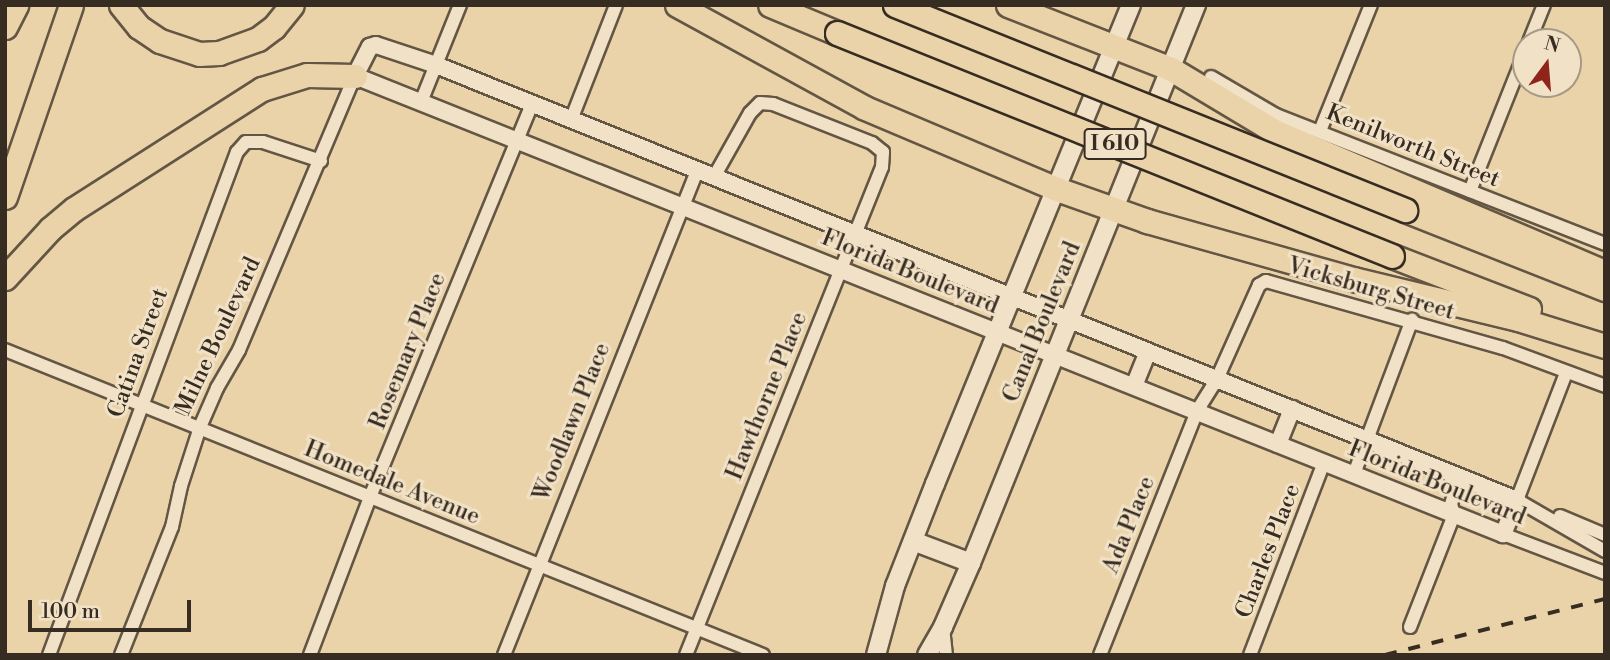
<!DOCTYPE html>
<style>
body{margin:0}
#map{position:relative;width:1610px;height:660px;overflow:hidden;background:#ead3a9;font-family:"Libre Bodoni",serif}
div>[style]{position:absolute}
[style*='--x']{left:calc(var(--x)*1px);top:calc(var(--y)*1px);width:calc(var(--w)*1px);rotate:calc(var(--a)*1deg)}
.roads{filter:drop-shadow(2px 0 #645644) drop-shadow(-2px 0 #645644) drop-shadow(0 2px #645644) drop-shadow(0 -2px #645644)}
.minor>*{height:12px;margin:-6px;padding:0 6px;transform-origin:6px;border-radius:6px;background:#f1e2c7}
.tertiary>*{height:16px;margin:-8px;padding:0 8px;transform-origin:8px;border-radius:8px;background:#f1e2c7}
.secondary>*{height:18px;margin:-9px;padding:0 9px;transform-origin:9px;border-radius:9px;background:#f1e2c7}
.motorway>*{height:23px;margin:-11.5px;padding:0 11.5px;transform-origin:11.5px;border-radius:11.5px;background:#ead3a9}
.rail>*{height:3.5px;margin-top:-1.75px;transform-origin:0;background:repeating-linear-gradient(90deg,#372c22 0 12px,transparent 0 24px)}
.bridges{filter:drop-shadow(2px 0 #372c22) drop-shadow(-2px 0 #372c22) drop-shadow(0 2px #372c22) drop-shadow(0 -2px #372c22)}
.motorway-bridge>*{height:23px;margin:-11.5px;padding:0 11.5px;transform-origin:11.5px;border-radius:11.5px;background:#ead3a9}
span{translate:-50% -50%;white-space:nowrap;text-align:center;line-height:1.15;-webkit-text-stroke:6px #f1e2c7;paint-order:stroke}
.shield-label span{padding:2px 5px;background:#f1e2c7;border:2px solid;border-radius:5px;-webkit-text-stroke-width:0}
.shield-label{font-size:21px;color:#372c22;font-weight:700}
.street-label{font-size:23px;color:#372c22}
.frame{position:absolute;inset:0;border:7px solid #372c22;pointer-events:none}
.north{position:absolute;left:1512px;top:28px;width:70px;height:70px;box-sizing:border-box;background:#f1e2c7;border:2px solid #a79985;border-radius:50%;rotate:16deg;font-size:19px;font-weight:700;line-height:28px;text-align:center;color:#372c22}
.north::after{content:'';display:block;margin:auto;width:24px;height:32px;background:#8f2418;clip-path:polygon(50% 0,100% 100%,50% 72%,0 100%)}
.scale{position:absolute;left:28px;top:600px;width:163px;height:32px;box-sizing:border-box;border:4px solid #372c22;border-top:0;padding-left:9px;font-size:21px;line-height:24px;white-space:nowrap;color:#372c22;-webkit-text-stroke:5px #f1e2c7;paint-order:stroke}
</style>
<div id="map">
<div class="roads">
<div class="minor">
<i style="--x:1529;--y:42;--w:40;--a:-68"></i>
<i style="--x:1211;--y:77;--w:75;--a:30.3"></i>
<i style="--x:1276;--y:115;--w:353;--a:21.4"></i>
<i style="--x:421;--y:102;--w:105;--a:-68.1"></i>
<i style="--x:571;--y:120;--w:123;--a:-68.6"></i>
<i style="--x:1320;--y:131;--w:136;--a:-68"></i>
<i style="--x:1470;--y:191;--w:152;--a:-68.3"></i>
<i style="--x:5;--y:350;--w:817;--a:21.92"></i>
<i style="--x:1354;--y:474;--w:165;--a:-69.4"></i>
<i style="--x:1517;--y:500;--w:136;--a:-68.9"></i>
<i style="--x:1517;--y:500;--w:102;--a:30.1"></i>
<i style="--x:1560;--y:516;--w:49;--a:22.9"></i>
<i style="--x:1503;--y:534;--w:109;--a:20.9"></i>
<i style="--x:943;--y:627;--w:28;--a:84"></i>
<i style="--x:1410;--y:627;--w:120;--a:-68.6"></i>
<i style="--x:1454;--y:515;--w:11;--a:-105"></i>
<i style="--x:1451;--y:504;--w:28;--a:-72"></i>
<i style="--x:49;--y:655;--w:537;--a:-69.51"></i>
<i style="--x:237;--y:152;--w:13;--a:-48"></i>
<i style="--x:246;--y:142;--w:17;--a:0"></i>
<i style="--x:263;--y:142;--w:61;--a:18.1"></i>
<i style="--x:121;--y:655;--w:138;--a:-68.3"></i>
<i style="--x:172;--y:527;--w:42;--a:-77.6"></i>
<i style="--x:181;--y:486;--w:62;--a:-72.1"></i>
<i style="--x:200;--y:427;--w:43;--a:-66.4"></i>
<i style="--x:217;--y:388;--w:44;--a:-59.9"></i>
<i style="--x:239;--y:350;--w:298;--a:-67.1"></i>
<i style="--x:310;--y:655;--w:169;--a:-69.2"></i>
<i style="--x:370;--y:497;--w:425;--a:-67.6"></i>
<i style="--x:504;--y:655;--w:521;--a:-68.26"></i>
<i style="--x:686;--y:655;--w:526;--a:-68.12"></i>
<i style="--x:882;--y:167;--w:15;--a:-86"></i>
<i style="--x:883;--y:152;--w:14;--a:-141"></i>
<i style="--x:872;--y:143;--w:106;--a:-158.5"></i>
<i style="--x:773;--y:104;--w:13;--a:-176"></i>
<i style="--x:760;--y:103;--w:14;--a:135"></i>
<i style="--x:750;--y:113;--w:73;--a:119.4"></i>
<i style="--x:1100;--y:655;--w:263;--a:-68.3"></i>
<i style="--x:1197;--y:411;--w:38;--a:-58"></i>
<i style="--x:1217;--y:379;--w:103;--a:-65.9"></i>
<i style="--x:1259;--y:285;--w:8;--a:-30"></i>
<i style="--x:1266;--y:281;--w:246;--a:15.8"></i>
<i style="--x:1503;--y:348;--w:109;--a:20.4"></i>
<i style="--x:1250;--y:655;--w:207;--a:-69"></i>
</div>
<div class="tertiary">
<i style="--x:376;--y:45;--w:63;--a:18.4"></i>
<i style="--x:436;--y:65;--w:1165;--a:21.92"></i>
<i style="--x:1517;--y:500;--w:37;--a:112"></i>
<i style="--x:1503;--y:534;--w:1236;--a:-158.25"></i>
<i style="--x:355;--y:76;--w:33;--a:-63"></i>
<i style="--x:370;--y:47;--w:6;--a:-18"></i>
<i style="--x:1134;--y:386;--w:37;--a:-68"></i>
<i style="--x:1278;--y:444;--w:38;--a:-68"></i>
</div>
<div class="secondary">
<i style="--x:913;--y:541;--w:62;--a:20.8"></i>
<i style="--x:876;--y:655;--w:72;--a:-74.6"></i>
<i style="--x:895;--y:586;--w:110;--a:-68.6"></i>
<i style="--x:935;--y:484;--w:518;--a:-67.75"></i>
<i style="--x:927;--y:655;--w:32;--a:-60"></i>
<i style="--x:943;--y:627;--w:70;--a:-66.4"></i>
<i style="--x:971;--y:563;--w:602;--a:-68.04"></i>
</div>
<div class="motorway">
<i style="--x:121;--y:5;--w:28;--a:51"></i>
<i style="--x:139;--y:27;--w:25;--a:34"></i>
<i style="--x:160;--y:41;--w:41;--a:18.4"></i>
<i style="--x:199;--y:54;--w:20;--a:-3"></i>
<i style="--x:219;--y:53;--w:41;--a:-19.7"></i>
<i style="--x:258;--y:39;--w:20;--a:-37"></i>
<i style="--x:274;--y:27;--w:28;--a:-51"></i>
<i style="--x:677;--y:5;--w:214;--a:28.7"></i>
<i style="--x:865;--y:108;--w:205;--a:22.9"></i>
<i style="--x:1054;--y:188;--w:99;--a:19.5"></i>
<i style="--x:1147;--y:221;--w:214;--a:15.7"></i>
<i style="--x:1353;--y:279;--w:170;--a:13.6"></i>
<i style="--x:1518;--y:319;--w:91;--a:17.2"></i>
<i style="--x:770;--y:5;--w:73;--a:22.7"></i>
<i style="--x:1008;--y:5;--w:175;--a:21.4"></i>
<i style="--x:1171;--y:69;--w:120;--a:31"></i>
<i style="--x:1274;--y:131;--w:360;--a:23.1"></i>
<i style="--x:5;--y:27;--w:25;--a:-63"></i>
<i style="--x:5;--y:197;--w:203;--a:-71"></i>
<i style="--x:1405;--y:210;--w:215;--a:21.6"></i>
<i style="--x:1392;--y:256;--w:147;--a:21.1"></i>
<i style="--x:5;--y:278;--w:67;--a:-47.4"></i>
<i style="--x:50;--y:229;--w:31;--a:-40"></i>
<i style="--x:74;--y:209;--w:223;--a:-32.6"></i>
<i style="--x:262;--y:89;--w:47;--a:-17.3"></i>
<i style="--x:307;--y:75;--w:48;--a:1.2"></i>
</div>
</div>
<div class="rail">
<i style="--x:1385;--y:655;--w:227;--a:-14.3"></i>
</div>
<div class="bridges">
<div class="motorway-bridge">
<i style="--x:895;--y:5;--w:550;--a:21.9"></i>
<i style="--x:837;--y:33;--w:598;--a:21.89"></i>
</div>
</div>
<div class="shield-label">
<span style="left:1115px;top:144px">I 610</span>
</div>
<div class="street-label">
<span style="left:1413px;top:146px;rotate:22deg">Kenilworth Street</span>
<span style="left:910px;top:272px;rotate:22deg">Florida Boulevard</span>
<span style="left:1371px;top:289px;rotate:16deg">Vicksburg Street</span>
<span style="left:1042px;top:322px;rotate:-68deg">Canal Boulevard</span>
<span style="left:218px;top:336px;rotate:-65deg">Milne Boulevard</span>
<span style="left:408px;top:351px;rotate:-68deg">Rosemary Place</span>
<span style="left:138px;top:353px;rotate:-70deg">Catina Street</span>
<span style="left:767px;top:396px;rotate:-68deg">Hawthorne Place</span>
<span style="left:572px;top:422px;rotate:-68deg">Woodlawn Place</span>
<span style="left:392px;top:483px;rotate:22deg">Homedale Avenue</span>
<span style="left:1437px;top:483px;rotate:22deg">Florida Boulevard</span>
<span style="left:1129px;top:525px;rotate:-68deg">Ada Place</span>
<span style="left:1268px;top:551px;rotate:-69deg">Charles Place</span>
</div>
<div class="frame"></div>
<div class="north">N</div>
<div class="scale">100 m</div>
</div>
